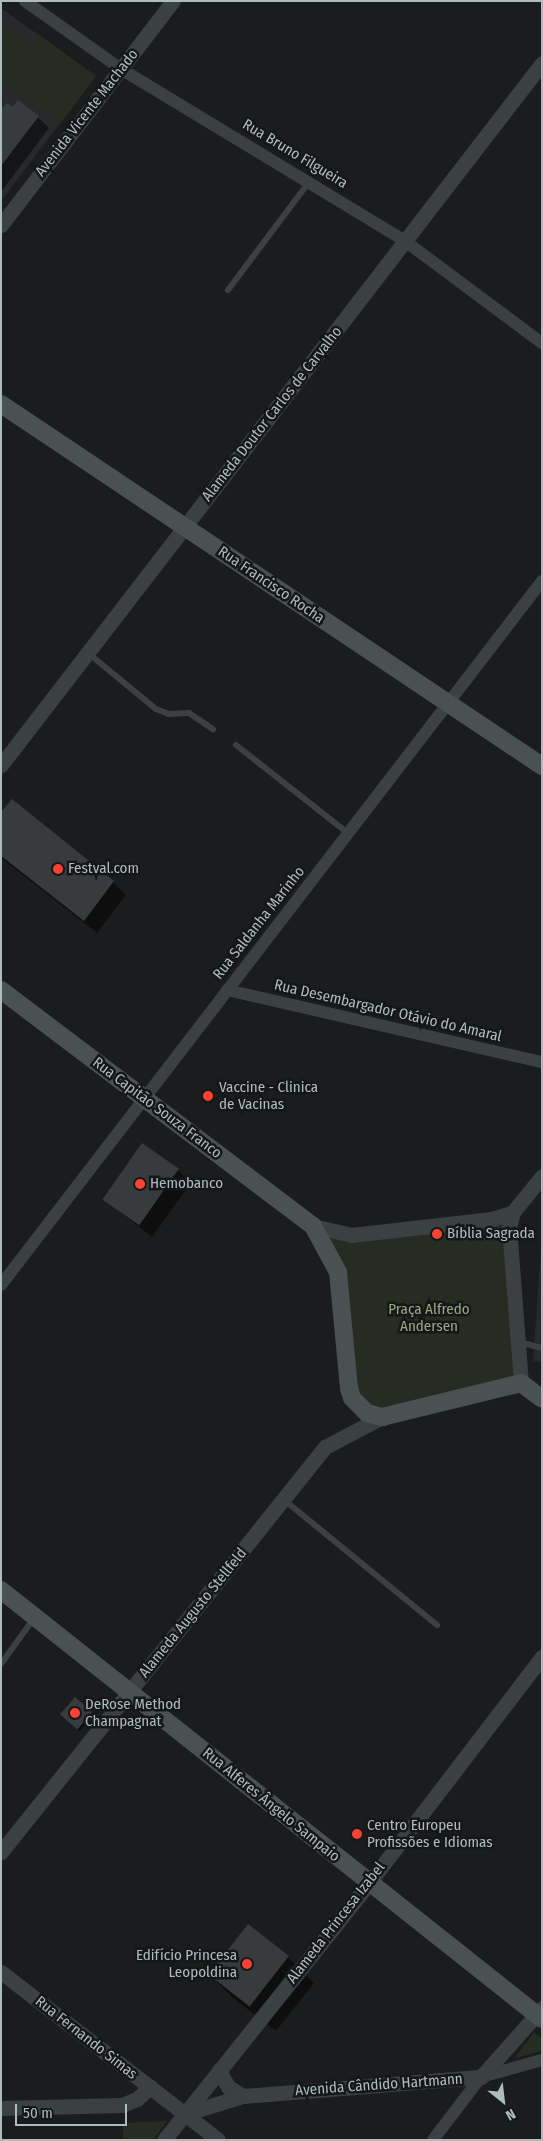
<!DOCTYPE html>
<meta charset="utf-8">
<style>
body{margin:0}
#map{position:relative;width:543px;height:2141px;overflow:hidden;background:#1b1c1d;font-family:"Fira Sans Condensed",sans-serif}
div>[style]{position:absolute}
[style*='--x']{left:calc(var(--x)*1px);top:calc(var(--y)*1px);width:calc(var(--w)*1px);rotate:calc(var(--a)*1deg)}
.built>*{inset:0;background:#27292a}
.green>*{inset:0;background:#262c22}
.shadow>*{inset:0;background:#0007;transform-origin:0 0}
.building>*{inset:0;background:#383b3c;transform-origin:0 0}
.service>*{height:6px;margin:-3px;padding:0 3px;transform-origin:3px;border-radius:3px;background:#3b4143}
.minor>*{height:12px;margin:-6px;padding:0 6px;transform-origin:6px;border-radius:6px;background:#3b4143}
.tertiary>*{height:15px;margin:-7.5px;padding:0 7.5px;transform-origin:7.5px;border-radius:7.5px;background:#3b4143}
.secondary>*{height:18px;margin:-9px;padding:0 9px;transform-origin:9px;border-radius:9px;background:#495153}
.dots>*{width:14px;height:14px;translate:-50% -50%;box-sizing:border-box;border:2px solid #161718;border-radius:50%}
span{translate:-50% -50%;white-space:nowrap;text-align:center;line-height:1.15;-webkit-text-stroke:5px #161718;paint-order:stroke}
.street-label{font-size:15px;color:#adbcbd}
.poi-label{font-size:15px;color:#adbcbd}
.left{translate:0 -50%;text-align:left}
.right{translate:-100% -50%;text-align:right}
.park-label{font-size:15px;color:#97a983}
.frame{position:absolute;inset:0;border:2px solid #adbcbd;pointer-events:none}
.north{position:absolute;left:478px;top:2076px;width:50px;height:50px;-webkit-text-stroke:4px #161718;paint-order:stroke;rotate:151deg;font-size:14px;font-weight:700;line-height:20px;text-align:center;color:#adbcbd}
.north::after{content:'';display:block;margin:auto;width:18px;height:22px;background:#adbcbd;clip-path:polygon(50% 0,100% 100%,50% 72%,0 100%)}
.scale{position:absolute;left:15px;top:2104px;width:112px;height:22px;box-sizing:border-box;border:2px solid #adbcbd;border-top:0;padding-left:6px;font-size:15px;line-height:18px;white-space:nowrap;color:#adbcbd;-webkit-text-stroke:4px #161718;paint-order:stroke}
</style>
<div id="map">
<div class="built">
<i style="clip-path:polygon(1px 8px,96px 76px,1px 201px)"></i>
<i style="clip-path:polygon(542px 1233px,542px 1362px,533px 1361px)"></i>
</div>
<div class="green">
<i style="clip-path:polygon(1px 26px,30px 46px,38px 34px,96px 76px,61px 123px,4px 84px,1px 87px)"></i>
<i style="clip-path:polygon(513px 1212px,521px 1383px,382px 1417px,359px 1406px,326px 1231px)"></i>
<i style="clip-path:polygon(534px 2032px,542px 2038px,542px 2051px,515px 2058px)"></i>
<i style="clip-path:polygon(167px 2121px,153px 2140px,123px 2140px,123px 2123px)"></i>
</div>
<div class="shadow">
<i style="clip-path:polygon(13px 109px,38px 117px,49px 128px,1px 192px,1px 112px)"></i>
<i style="clip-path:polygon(1px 814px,113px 882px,126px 895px,97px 933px,1px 858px)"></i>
<i style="clip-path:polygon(178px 1170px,191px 1183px,152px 1237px,104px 1199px)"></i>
<i style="left:75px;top:1699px;width:25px;height:21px;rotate:42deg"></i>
<i style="clip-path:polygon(288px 1957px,314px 1983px,276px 2031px,233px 1998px,207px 1972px)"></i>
</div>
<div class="building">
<i style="clip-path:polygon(18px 100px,39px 116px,1px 166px,1px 110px,7px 103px,13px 107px)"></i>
<i style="clip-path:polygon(12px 799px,114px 881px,84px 921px,1px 856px,1px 812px)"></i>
<i style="left:142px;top:1143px;width:45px;height:69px;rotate:35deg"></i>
<i style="left:75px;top:1697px;width:23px;height:23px;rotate:41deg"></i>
<i style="left:248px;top:1924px;width:52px;height:64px;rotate:38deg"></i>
</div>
<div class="service">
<i style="--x:228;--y:290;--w:135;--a:-53.1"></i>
<i style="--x:88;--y:653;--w:88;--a:39.5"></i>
<i style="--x:156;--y:709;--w:14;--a:21"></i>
<i style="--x:169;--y:714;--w:20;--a:-3"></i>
<i style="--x:189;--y:713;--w:29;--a:34"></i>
<i style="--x:236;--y:745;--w:142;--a:38.2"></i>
<i style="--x:519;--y:1342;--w:24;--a:15"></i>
<i style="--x:283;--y:1499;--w:199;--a:39.3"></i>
<i style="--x:1;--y:1664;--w:57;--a:-54.3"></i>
</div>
<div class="minor">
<i style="--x:25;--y:1;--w:118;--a:35.3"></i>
<i style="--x:121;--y:69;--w:332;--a:31.2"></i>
<i style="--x:405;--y:241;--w:171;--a:36.7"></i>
<i style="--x:227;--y:990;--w:323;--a:12.9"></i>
<i style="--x:1;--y:1285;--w:888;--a:-52.46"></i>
<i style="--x:433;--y:2140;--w:79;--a:-52.7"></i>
<i style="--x:481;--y:2077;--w:63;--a:-15.6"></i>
</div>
<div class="tertiary">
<i style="--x:1;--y:225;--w:282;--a:-52.5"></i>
<i style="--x:1;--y:765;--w:886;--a:-52.38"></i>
<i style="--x:313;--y:1226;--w:39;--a:13"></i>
<i style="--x:351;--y:1235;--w:142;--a:-6.5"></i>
<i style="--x:492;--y:1219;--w:22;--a:-18"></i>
<i style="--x:521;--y:1383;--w:155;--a:-94.4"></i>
<i style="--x:509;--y:1228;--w:16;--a:-76"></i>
<i style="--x:513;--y:1212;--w:46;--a:-51.1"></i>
<i style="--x:1;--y:1852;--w:519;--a:-51.34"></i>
<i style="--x:325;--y:1447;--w:64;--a:-27.8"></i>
<i style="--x:1;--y:1972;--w:274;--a:37.7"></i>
<i style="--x:219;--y:2070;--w:19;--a:62"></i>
<i style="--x:228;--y:2087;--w:17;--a:31"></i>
<i style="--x:1;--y:2108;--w:121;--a:-1.4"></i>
<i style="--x:122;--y:2105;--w:16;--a:-22"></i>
<i style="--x:137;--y:2099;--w:18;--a:-43"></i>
<i style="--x:184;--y:2114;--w:62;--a:-17"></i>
<i style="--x:243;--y:2096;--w:239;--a:-4.6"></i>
<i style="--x:481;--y:2077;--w:92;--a:-48.5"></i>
<i style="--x:164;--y:2140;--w:329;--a:-51.4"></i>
<i style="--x:369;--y:1883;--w:285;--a:-52.6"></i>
</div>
<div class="secondary">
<i style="--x:1;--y:404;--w:651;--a:33.79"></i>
<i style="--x:1;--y:990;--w:391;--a:37.1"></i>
<i style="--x:313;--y:1226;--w:52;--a:61.5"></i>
<i style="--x:338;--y:1272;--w:117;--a:84.6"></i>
<i style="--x:349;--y:1388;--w:10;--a:73"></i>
<i style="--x:352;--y:1398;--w:21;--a:45"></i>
<i style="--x:367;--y:1413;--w:16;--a:15"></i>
<i style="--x:382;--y:1417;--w:143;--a:-13.7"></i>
<i style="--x:521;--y:1383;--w:26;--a:37"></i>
<i style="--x:1;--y:1590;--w:690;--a:38.41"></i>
</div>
<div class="dots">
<i style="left:58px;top:869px;background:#fb4235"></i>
<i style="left:208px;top:1096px;background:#fb4235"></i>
<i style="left:140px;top:1184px;background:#fb4235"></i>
<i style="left:437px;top:1234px;background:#fb4235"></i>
<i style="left:75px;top:1713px;background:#fb4235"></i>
<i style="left:357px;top:1834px;background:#fb4235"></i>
<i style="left:247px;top:1964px;background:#fb4235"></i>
</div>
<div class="street-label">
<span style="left:87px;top:113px;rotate:-52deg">Avenida Vicente Machado</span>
<span style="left:295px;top:154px;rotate:31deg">Rua Bruno Filgueira</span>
<span style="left:272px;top:414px;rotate:-52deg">Alameda Doutor Carlos de Carvalho</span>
<span style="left:271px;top:585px;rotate:34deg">Rua Francisco Rocha</span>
<span style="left:259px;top:923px;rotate:-52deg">Rua Saldanha Marinho</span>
<span style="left:388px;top:1011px;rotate:13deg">Rua Desembargador Otávio do Amaral</span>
<span style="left:157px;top:1108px;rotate:37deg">Rua Capitão Souza Franco</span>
<span style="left:193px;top:1613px;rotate:-51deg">Alameda Augusto Stellfeld</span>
<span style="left:271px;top:1805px;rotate:39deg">Rua Alferes Ângelo Sampaio</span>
<span style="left:336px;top:1923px;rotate:-52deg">Alameda Princesa Izabel</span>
<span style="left:86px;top:2038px;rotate:38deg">Rua Fernando Simas</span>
<span style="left:379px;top:2085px;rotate:-4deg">Avenida Cândido Hartmann</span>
</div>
<div class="poi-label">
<span class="left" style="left:68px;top:869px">Festval.com</span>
<span class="left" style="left:219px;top:1096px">Vaccine - Clinica<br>de Vacinas</span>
<span class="left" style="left:150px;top:1184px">Hemobanco</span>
<span class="left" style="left:447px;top:1234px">Bíblia Sagrada</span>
<span class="left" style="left:85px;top:1713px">DeRose Method<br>Champagnat</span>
<span class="left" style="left:367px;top:1834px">Centro Europeu<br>Profissões e Idiomas</span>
<span class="right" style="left:237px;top:1964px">Edifício Princesa<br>Leopoldina</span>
</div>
<div class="park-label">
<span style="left:429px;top:1318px">Praça Alfredo<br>Andersen</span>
</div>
<div class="frame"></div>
<div class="north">N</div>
<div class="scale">50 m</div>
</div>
